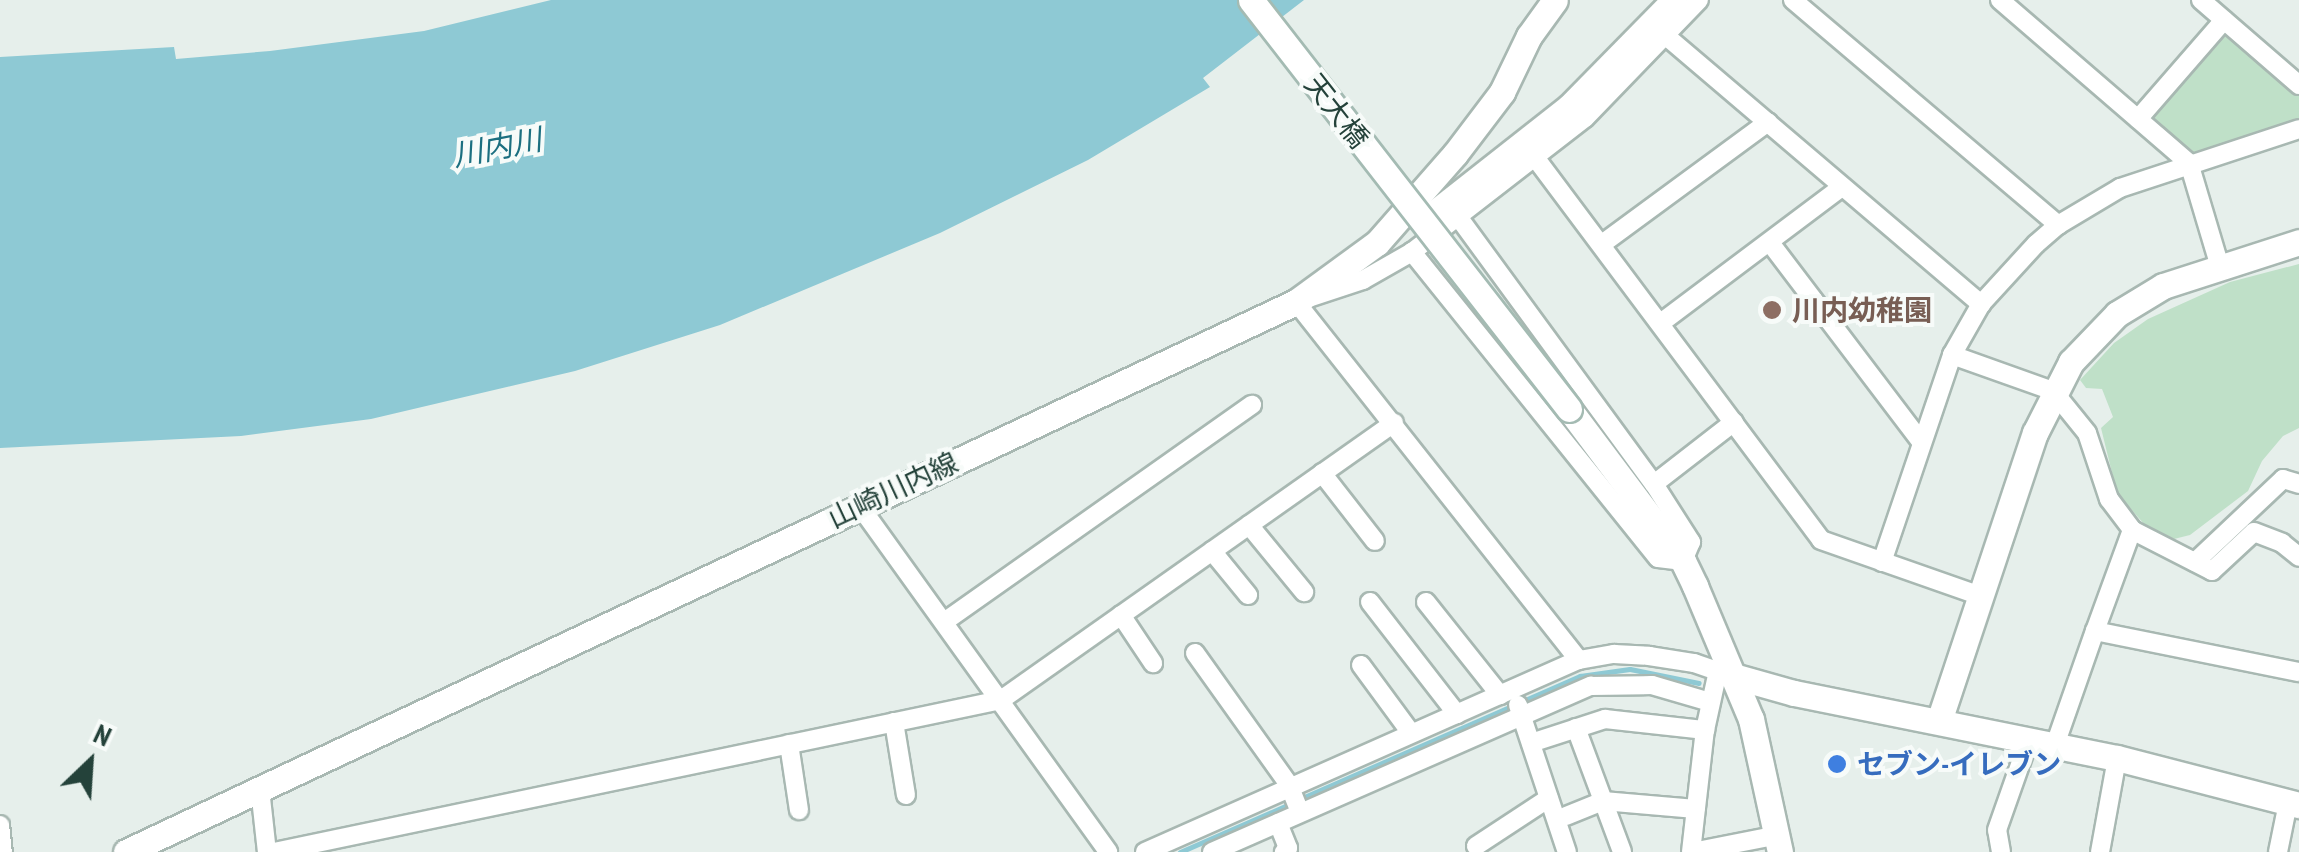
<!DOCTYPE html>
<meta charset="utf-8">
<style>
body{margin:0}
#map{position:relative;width:2299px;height:852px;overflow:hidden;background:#e6efeb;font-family:"PT Sans Narrow","Noto Sans JP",sans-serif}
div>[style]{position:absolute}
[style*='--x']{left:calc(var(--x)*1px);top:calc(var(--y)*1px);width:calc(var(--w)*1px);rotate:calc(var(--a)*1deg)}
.green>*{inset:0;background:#bfe0c8}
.water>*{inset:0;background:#8ec9d4}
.stream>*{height:5px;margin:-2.5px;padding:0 2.5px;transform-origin:2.5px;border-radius:2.5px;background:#8ec9d4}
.roads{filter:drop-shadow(2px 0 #a8b8b2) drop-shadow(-2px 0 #a8b8b2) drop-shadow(0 2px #a8b8b2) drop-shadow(0 -2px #a8b8b2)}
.street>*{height:18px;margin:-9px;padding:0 9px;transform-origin:9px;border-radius:9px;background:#fff}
.secondary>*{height:25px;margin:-12.5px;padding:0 12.5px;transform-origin:12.5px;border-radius:12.5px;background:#fff}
.bridges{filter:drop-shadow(2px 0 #a4bbb3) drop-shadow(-2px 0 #a4bbb3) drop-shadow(0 2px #a4bbb3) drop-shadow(0 -2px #a4bbb3)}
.secondary-bridge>*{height:25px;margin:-12.5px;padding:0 12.5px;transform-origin:12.5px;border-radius:12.5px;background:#fff}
.dots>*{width:28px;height:28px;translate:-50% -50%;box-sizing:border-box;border:5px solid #f7fbf9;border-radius:50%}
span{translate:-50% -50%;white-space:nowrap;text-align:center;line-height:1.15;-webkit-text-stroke:8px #f7fbf9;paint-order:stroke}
.street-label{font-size:28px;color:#24423a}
.education-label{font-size:28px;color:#785e54;font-weight:700}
.left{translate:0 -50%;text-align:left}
.shop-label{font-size:28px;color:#366cbe;font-weight:700}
.water-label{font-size:30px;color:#1c6f80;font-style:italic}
.north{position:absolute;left:40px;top:712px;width:100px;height:100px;-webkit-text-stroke:8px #f7fbf9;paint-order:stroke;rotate:25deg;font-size:28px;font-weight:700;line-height:40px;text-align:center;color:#24423a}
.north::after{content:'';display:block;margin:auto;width:35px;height:45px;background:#24423a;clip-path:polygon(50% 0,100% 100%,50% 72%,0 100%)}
</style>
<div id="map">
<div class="green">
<i style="clip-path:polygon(2229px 32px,2299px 93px,2299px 124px,2196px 155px,2187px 153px,2153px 123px,2151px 113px,2221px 33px)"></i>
<i style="clip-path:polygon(2299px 264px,2299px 428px,2283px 436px,2262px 461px,2248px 491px,2190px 535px,2174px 539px,2144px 524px,2117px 493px,2101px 428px,2113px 417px,2102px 389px,2086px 388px,2080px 380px,2114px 343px,2148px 319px,2230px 282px)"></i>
</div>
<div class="water">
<i style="clip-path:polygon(551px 0,1304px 0,1203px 78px,1210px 87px,1088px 160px,940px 233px,720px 325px,575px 371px,371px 419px,241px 436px,0 448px,0 57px,174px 47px,176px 59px,270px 51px,424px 31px)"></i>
</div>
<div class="stream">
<i style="--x:1302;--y:798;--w:304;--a:-23.7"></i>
<i style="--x:1580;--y:676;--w:50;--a:-8"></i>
<i style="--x:1630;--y:669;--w:70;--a:11.5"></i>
<i style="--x:1180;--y:852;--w:122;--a:-23.6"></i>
</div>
<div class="roads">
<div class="street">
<i style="--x:1793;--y:0;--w:348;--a:40.3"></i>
<i style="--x:2000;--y:0;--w:250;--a:40.8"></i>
<i style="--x:2189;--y:163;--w:109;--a:73.4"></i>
<i style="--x:2201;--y:0;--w:130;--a:40.9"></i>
<i style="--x:1666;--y:36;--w:414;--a:40.4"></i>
<i style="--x:2138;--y:119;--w:131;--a:-49"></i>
<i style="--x:1537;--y:160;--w:474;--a:53.2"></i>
<i style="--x:1821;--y:540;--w:170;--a:19.3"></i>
<i style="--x:1459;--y:218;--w:330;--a:53.8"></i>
<i style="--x:1654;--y:484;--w:69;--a:57.5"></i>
<i style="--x:1691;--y:542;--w:21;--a:113"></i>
<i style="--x:1683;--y:561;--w:25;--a:-173"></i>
<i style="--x:1658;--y:558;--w:393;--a:-128.8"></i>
<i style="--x:1412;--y:252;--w:219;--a:-37.8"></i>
<i style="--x:1585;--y:118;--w:164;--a:-46"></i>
<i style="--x:1602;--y:244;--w:206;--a:-36.3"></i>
<i style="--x:1771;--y:244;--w:246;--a:52.8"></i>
<i style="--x:1412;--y:252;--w:56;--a:150.3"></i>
<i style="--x:1363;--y:280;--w:71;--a:161.8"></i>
<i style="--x:1296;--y:302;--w:456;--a:51.7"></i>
<i style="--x:1662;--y:322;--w:225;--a:-36.9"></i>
<i style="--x:1952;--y:355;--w:107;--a:19.6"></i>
<i style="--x:2053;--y:391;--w:54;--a:51"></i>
<i style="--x:2087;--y:433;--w:70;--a:71.6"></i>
<i style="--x:2109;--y:499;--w:39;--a:53"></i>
<i style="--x:2132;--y:530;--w:90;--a:27.1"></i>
<i style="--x:2212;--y:571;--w:57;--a:-42.9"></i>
<i style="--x:2254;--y:532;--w:30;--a:21"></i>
<i style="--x:2282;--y:543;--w:22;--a:39"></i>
<i style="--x:1322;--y:473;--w:86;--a:52.1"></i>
<i style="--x:1654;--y:484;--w:101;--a:-37.8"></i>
<i style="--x:859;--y:505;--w:427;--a:54.3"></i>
<i style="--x:1249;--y:525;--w:87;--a:50.6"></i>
<i style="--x:1212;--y:551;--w:57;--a:50.7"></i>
<i style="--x:1882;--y:562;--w:219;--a:-71.3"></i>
<i style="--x:1952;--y:355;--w:59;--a:-60.4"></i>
<i style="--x:1981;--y:304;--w:81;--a:-47.5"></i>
<i style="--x:2036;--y:244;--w:29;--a:-41"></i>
<i style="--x:2058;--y:225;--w:72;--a:-30.8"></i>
<i style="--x:2120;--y:188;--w:188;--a:-18.2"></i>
<i style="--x:2195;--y:562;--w:121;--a:-43.3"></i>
<i style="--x:2283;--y:479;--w:17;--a:17"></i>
<i style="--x:1370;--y:602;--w:142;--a:52.2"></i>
<i style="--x:1426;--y:602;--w:119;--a:51.5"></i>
<i style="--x:1121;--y:615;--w:58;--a:56.3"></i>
<i style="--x:944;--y:622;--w:377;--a:-35.2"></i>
<i style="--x:2095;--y:631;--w:108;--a:-69.9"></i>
<i style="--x:1195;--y:653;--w:162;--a:54.5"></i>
<i style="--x:1289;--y:785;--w:29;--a:68"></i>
<i style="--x:1361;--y:665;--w:84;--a:53.7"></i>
<i style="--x:1518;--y:705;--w:155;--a:71.6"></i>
<i style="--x:894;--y:722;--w:74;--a:80.7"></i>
<i style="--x:1576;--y:728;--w:132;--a:69.6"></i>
<i style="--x:1531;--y:743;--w:78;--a:-18"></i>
<i style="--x:1605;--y:719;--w:101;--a:6.3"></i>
<i style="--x:789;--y:744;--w:67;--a:81.4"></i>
<i style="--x:2055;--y:745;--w:121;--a:-70.7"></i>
<i style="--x:2095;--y:631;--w:208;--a:11.4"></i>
<i style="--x:260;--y:789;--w:63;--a:83.7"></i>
<i style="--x:1566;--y:816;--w:40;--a:-22"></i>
<i style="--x:1603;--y:801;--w:93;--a:4.9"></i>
<i style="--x:1278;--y:823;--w:27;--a:68"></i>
<i style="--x:1288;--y:848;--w:6;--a:135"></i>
<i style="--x:0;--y:825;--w:27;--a:84"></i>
<i style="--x:1476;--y:846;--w:87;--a:-33.3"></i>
<i style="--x:274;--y:852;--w:743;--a:-11.81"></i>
<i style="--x:1001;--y:700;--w:481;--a:-35.2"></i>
<i style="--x:1145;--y:852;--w:475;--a:-23.9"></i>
<i style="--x:1579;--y:660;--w:36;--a:-10"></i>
<i style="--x:1614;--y:654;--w:35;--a:3"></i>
<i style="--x:1649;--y:656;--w:46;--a:8.8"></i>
<i style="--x:1694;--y:663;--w:43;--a:18.9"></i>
<i style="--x:1212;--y:852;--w:414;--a:-23.7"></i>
<i style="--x:1591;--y:686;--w:61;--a:-0.9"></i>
<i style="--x:1652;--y:685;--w:60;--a:16.3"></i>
<i style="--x:1691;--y:852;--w:123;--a:-83.5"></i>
<i style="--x:1705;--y:730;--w:60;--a:-77.6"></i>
<i style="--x:1692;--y:852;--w:89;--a:-11.1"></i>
<i style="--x:2001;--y:852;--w:22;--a:-100"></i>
<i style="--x:1997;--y:830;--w:96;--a:-70.6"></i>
<i style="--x:2100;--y:852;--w:96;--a:-79.7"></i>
<i style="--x:2278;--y:852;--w:50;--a:-78.5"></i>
</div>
<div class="secondary">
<i style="--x:1424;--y:221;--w:184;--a:-38.2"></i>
<i style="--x:1569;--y:107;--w:150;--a:-45.5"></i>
<i style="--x:1569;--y:409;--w:190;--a:53.1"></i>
<i style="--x:1683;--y:561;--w:28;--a:64"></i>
<i style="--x:1695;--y:586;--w:144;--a:67.2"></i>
<i style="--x:1751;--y:719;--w:136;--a:77.7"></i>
<i style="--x:1737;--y:677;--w:59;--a:15.7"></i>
<i style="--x:1794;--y:693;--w:329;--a:11.4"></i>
<i style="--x:2117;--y:758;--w:188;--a:14.5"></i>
<i style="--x:1939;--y:721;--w:304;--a:-71.6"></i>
<i style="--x:2035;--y:433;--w:80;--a:-63.1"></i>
<i style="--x:2071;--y:362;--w:66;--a:-46.2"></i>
<i style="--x:2117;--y:314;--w:54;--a:-31.3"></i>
<i style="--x:2163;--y:286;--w:143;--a:-17.9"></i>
<i style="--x:126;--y:852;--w:1293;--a:-25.18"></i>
<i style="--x:1296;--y:302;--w:100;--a:-36.1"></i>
<i style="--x:1377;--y:243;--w:118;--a:-48.8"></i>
<i style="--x:1455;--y:154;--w:78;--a:-52.8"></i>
<i style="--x:1502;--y:92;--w:62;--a:-64.3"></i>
<i style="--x:1529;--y:36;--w:44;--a:-54.2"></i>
</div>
</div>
<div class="bridges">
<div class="secondary-bridge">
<i style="--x:1251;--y:0;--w:518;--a:52.13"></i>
</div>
</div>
<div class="dots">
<i style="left:1772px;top:310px;background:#8d6e63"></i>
<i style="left:1837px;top:764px;background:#3f7fe0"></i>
</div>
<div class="street-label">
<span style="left:1337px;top:111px;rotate:52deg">天大橋</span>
<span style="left:893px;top:490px;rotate:-25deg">山崎川内線</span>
</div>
<div class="education-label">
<span class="left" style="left:1792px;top:310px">川内幼稚園</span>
</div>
<div class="shop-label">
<span class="left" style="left:1857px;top:764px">セブン-イレブン</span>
</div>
<div class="water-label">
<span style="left:497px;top:147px;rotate:-11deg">川内川</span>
</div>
<div class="north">N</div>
</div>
